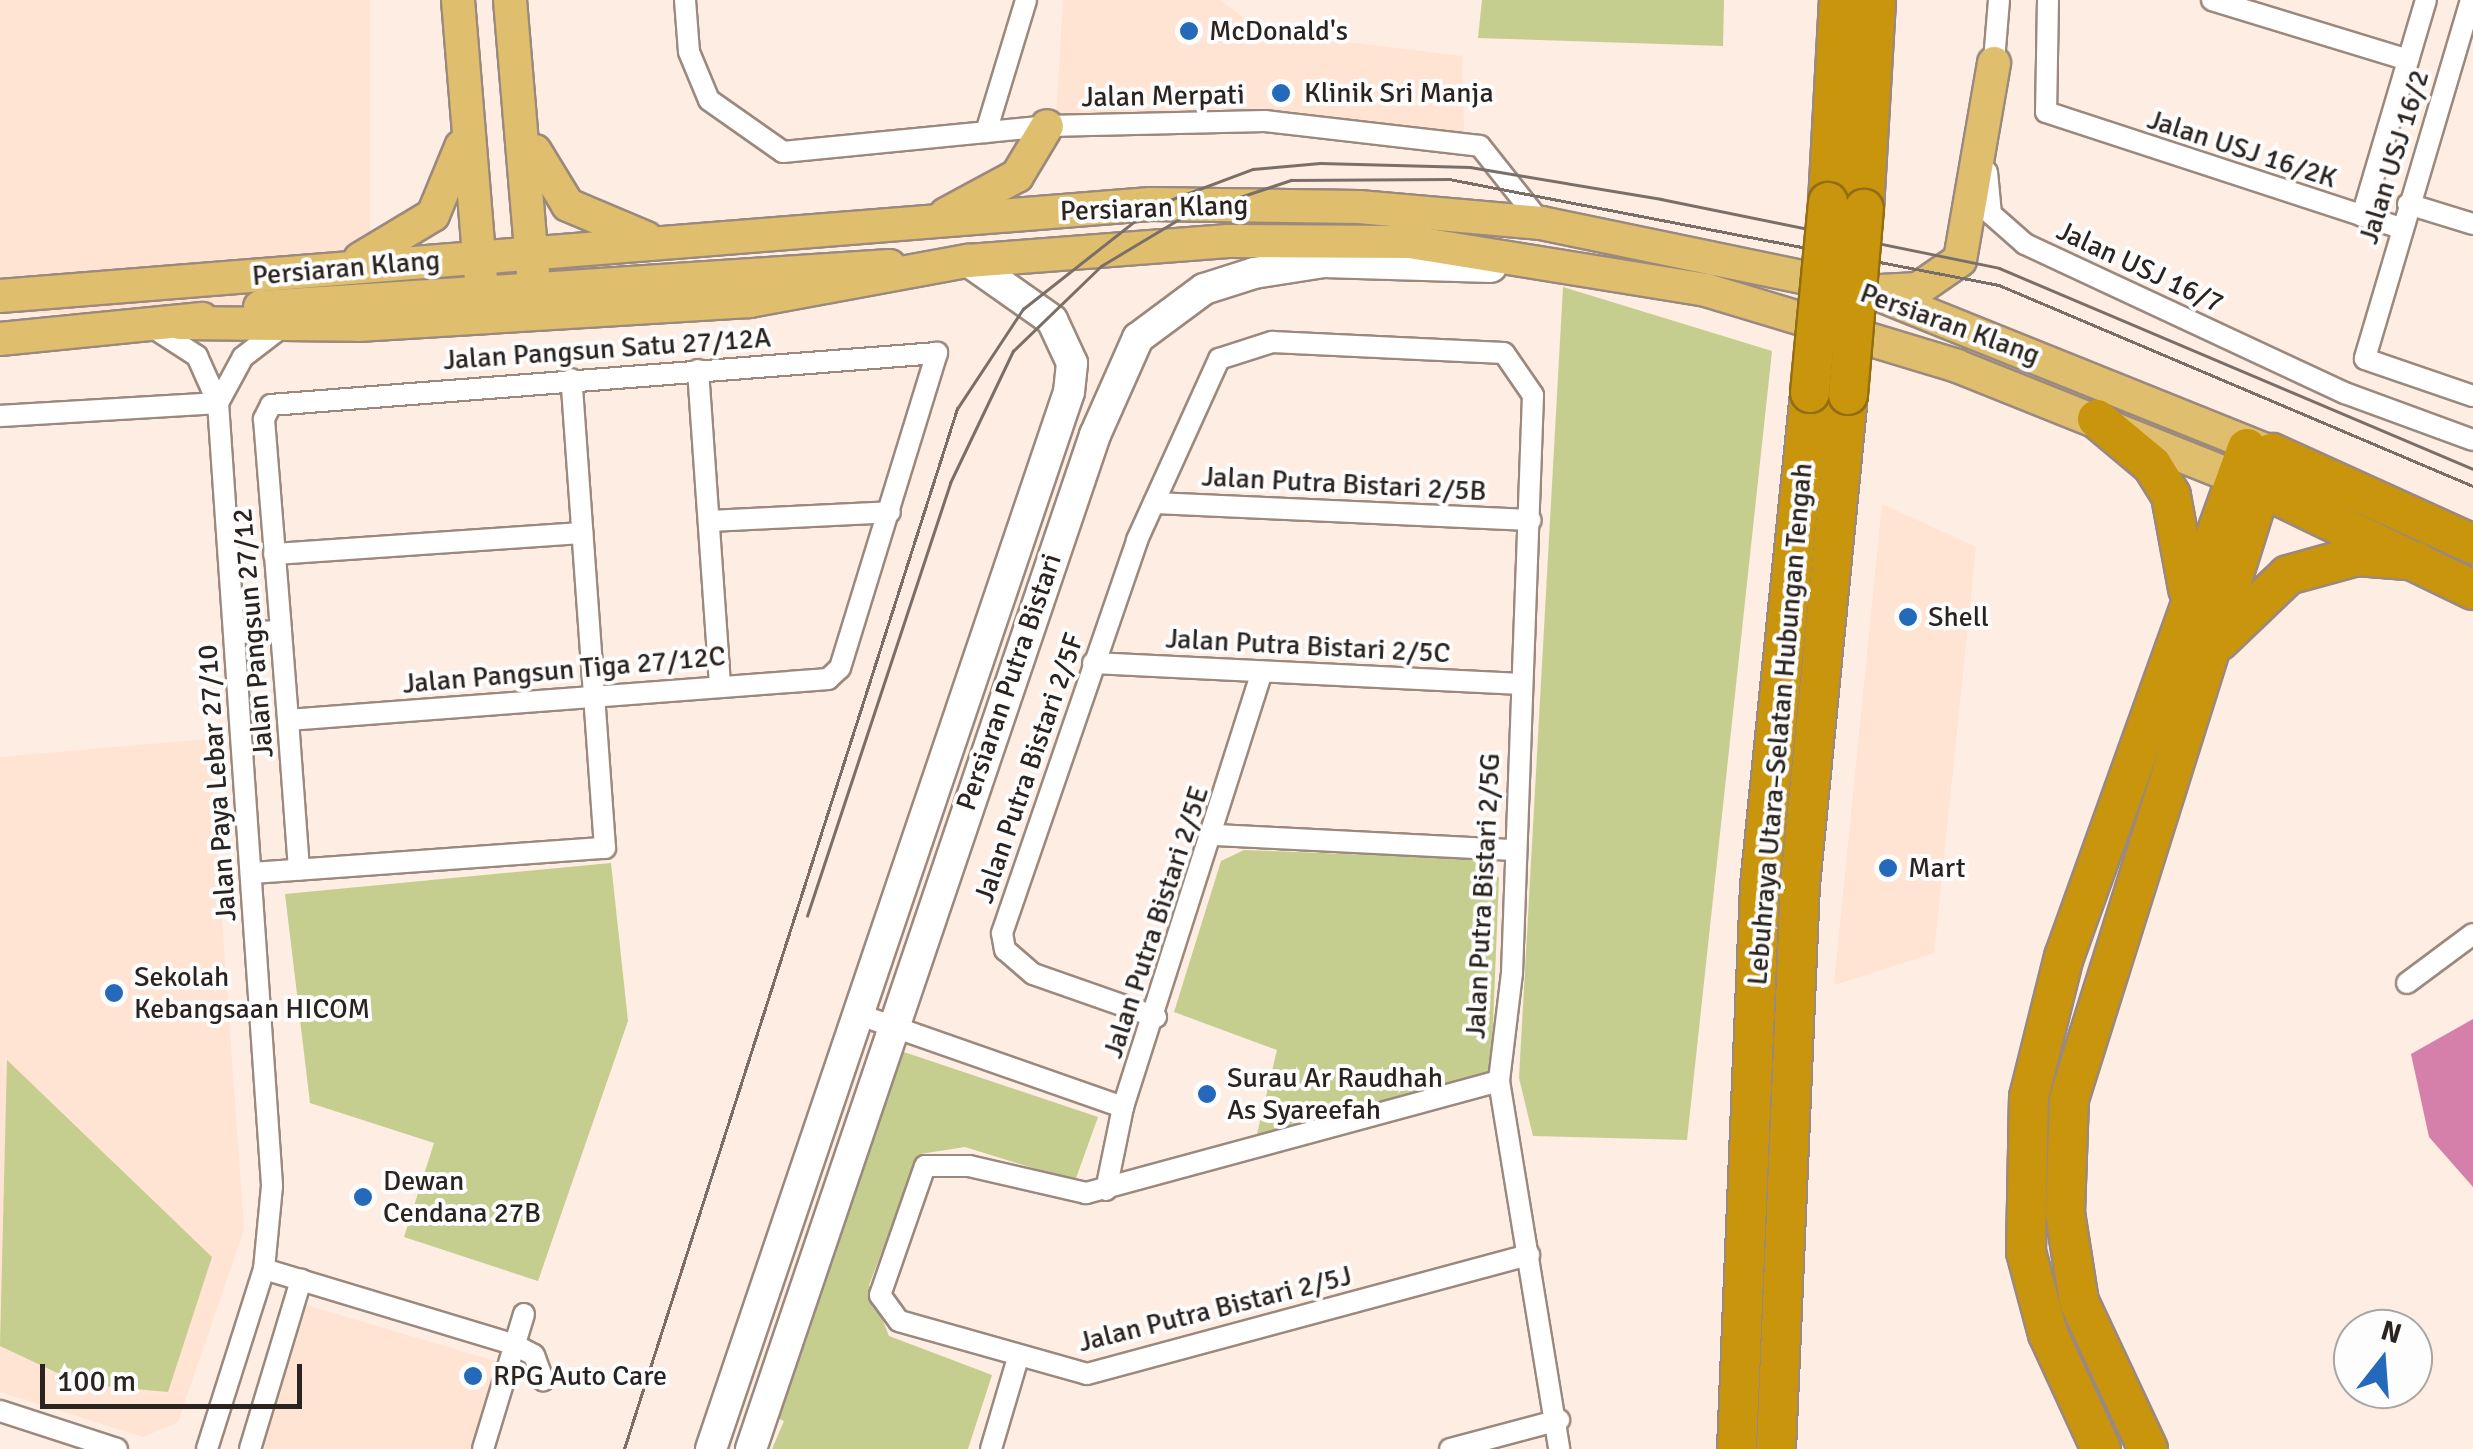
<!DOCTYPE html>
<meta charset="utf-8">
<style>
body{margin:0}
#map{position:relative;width:2473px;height:1449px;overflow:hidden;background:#fdede3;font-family:Signika,sans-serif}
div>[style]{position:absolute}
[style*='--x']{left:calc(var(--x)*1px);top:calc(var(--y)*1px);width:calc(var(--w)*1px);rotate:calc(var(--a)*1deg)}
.built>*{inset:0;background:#ffe3d3;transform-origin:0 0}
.green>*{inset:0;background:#c5cd8f}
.water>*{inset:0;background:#d57fab}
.roads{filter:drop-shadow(2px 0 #9b897e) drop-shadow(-2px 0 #9b897e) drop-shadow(0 2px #9b897e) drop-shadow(0 -2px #9b897e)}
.minor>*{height:20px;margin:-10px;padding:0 10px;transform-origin:10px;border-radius:10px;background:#fff}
.secondary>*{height:30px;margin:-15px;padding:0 15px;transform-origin:15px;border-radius:15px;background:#fff}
.primary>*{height:32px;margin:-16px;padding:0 16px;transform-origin:16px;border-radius:16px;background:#dfbf6e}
.motorway>*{height:38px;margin:-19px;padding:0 19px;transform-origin:19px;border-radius:19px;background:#c9950d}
.tram>*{height:2.5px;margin:-1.25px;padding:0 1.25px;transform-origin:1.25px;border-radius:1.25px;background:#7a6f68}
.bridges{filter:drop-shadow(2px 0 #926d13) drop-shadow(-2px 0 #926d13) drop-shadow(0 2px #926d13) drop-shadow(0 -2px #926d13)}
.motorway-bridge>*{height:38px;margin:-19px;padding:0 19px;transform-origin:19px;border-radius:19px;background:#c9950d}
.dots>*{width:28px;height:28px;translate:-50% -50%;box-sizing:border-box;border:5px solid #fdfdfd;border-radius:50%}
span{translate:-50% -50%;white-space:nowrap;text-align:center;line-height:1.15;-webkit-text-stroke:8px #fdfdfd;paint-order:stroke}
.poi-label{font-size:28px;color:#2b231f}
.left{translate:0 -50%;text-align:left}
.street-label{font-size:28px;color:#2b231f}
.north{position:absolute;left:2333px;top:1309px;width:100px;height:100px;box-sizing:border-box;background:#fdfdfd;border:2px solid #a9a6a4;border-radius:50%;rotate:17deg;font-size:28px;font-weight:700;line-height:40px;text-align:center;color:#2b231f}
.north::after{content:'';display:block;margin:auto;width:35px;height:45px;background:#2469ba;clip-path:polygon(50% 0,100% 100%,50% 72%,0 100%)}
.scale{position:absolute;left:40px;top:1364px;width:262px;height:45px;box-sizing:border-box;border:5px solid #2b231f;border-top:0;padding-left:12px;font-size:30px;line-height:35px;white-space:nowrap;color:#2b231f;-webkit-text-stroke:8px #fdfdfd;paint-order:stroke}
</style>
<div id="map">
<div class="built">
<i style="left:0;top:0;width:370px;height:313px"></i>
<i style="clip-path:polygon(1063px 0,1219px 0,1263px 32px,1462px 56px,1464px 134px,1255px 112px,1056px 118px)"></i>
<i style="clip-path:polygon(1882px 504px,1976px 547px,1934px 953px,1834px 985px)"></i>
<i style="clip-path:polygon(209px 739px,244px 1229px,178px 1422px,143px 1437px,0 1392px,0 757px)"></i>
<i style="clip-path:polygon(306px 1305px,498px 1362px,471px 1449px,263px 1449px)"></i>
</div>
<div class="green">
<i style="clip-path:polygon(1482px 0,1724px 0,1723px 46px,1478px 38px)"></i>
<i style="clip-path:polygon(1563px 287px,1772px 351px,1687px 1140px,1533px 1136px,1519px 1078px)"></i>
<i style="clip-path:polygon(1244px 850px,1478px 859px,1499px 878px,1491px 1073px,1256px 1138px,1277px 1050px,1174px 1012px,1221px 861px)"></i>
<i style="clip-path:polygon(611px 863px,628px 1021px,538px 1281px,404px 1237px,434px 1143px,310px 1103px,285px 894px)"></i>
<i style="clip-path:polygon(895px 1049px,1098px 1117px,1075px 1181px,965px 1147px,920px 1154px,869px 1285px,889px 1336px,992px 1375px,968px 1449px,772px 1449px,784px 1421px,771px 1415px)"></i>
<i style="clip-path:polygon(7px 1060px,212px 1257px,168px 1392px,81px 1384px,0 1346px)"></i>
</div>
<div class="water">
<i style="clip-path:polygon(2473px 1019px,2473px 1187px,2429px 1137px,2411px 1054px)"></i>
</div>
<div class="roads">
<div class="minor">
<i style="--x:685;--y:0;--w:52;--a:85.6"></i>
<i style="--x:689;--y:52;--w:52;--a:67.4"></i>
<i style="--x:709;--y:100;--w:90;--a:35.1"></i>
<i style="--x:783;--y:152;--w:265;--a:-5.6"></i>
<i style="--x:1047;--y:126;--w:218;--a:-1.3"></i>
<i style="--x:1265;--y:121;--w:216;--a:6.6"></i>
<i style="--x:1480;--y:146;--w:98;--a:51.6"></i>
<i style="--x:2048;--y:0;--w:112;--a:91"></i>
<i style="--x:2046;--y:112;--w:373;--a:18.1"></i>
<i style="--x:2212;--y:0;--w:205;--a:17"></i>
<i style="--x:2471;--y:0;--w:374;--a:106.5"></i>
<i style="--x:2365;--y:359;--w:114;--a:18.9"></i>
<i style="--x:1993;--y:73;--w:73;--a:-85.3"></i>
<i style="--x:986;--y:132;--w:138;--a:-73.1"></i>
<i style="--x:1987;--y:172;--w:42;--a:84.6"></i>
<i style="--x:1991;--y:214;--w:45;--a:41.4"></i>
<i style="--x:2025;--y:244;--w:353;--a:25"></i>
<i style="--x:2345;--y:393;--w:136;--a:20.2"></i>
<i style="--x:2408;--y:204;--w:68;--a:17.1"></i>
<i style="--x:2362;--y:216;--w:225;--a:-73.5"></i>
<i style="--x:152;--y:327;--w:54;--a:32.8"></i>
<i style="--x:197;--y:356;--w:51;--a:65.9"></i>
<i style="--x:218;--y:403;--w:785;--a:86.05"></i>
<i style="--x:272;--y:1186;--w:83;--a:95.5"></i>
<i style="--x:264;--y:1269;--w:189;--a:107.6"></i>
<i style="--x:698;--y:370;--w:315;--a:86"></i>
<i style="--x:218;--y:403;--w:52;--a:-61.5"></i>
<i style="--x:243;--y:357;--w:49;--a:-37.6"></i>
<i style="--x:0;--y:416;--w:218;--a:-3.4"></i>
<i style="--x:1154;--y:503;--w:377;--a:2.6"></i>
<i style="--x:709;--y:521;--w:181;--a:-2.8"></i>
<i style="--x:274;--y:554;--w:309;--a:-3.9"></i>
<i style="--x:234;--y:633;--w:47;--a:-2.4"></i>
<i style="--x:1093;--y:663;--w:429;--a:2.8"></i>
<i style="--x:288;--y:720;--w:542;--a:-4.34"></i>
<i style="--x:828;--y:679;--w:16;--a:-43"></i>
<i style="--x:840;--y:668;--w:330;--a:-72.9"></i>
<i style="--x:937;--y:353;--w:668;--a:175.54"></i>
<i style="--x:271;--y:405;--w:16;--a:117"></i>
<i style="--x:264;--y:419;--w:213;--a:85.4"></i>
<i style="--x:281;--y:631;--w:89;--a:85.5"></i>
<i style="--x:288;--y:720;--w:150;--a:85.8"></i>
<i style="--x:1216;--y:835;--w:299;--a:2.9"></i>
<i style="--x:252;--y:873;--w:354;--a:-4.1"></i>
<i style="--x:605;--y:848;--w:470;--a:-94.1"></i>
<i style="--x:2407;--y:983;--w:82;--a:-36.6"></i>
<i style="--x:860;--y:1015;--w:279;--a:19.3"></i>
<i style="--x:1156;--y:1017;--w:130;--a:-160.7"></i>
<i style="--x:1033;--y:974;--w:37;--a:-139"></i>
<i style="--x:1005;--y:950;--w:17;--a:-100"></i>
<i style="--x:1002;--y:933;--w:416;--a:-71"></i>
<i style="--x:1137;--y:540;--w:199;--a:-65.6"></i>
<i style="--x:1219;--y:359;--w:56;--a:-17.8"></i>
<i style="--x:1272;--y:342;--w:232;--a:2.7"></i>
<i style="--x:1504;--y:353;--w:51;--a:55.4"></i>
<i style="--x:1533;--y:395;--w:578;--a:92.08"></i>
<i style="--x:1512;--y:973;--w:109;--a:96.9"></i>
<i style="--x:1499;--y:1081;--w:373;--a:80.7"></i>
<i style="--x:1499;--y:1081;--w:428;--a:164.8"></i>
<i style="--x:1086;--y:1193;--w:120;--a:-167"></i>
<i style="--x:969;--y:1166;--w:44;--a:180"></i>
<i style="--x:925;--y:1166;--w:137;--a:109.2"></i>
<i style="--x:880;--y:1295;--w:32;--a:54"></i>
<i style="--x:899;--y:1321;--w:195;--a:15.7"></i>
<i style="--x:1087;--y:1374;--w:458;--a:-15.1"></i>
<i style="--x:1106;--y:1190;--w:85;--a:-78.4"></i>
<i style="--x:1123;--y:1107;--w:457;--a:-72.3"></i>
<i style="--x:264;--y:1269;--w:262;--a:16.8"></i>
<i style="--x:515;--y:1345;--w:21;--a:28"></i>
<i style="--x:534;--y:1355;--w:27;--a:70"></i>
<i style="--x:0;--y:1411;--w:123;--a:18"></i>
<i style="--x:250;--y:1449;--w:177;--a:-73.2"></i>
<i style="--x:483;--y:1449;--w:141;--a:-73.1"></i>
<i style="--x:991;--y:1449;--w:95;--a:-73.5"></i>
<i style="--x:1450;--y:1449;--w:113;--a:-14.9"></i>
</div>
<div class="secondary">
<i style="--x:711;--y:1449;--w:1116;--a:-71.29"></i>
<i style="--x:1069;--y:392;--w:29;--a:-84"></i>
<i style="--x:1072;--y:363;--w:47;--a:-114.9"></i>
<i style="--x:1052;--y:320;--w:103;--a:-144.9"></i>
<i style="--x:751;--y:1449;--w:1071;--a:-71.26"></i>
<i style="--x:1095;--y:435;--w:106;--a:-66.1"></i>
<i style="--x:1138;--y:338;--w:82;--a:-36.6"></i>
<i style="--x:1204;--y:289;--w:52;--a:-17.7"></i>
<i style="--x:1254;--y:273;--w:71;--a:-8.9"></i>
<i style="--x:1324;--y:262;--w:167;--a:1.7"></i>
</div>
<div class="primary">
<i style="--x:458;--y:0;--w:280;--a:85.3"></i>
<i style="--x:510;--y:0;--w:277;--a:85.2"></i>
<i style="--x:535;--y:151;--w:63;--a:58.6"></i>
<i style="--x:568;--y:205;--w:85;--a:22.9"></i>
<i style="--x:946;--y:214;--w:81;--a:-28.2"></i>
<i style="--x:1017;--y:176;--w:58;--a:-59"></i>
<i style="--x:360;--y:259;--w:85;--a:-31.1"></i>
<i style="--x:433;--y:215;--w:74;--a:-67.6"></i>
<i style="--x:1880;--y:291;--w:38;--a:-3"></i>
<i style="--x:1918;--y:289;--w:51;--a:-34.6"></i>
<i style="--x:1960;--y:260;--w:200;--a:-80.2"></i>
<i style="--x:0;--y:296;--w:1154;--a:-4.57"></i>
<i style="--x:1150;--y:204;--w:209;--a:0.8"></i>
<i style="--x:1359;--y:207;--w:183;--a:5"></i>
<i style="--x:1541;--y:223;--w:336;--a:11.7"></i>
<i style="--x:1870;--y:291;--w:433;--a:21.9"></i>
<i style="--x:260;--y:307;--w:631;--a:-3.72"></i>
<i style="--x:180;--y:323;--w:178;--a:0.6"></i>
<i style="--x:358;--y:325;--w:392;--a:-3.5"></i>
<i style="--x:749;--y:301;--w:223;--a:-10.4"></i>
<i style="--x:968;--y:261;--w:261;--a:-4.4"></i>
<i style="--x:1228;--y:241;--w:182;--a:0.3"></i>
<i style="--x:1410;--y:242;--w:300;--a:9.2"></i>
<i style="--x:1706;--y:290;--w:262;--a:16.8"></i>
<i style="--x:1957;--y:366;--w:326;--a:21.8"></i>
<i style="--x:0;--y:339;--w:203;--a:-5.7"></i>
</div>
<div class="motorway">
<i style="--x:1828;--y:202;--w:202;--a:-86.9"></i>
<i style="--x:1864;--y:209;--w:209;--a:-86.7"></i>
<i style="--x:2097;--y:419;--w:72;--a:39.9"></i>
<i style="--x:2152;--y:465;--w:36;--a:58"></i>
<i style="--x:2171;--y:496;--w:95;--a:79.6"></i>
<i style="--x:2260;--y:487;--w:237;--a:25.8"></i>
<i style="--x:2219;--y:641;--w:95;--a:-43.7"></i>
<i style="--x:2288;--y:575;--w:72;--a:-15.4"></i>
<i style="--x:2357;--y:556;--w:59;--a:4.8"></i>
<i style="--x:1737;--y:1449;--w:563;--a:-87.66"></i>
<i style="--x:1760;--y:886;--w:496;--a:-84.2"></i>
<i style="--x:1776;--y:1449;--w:566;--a:-87.57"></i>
<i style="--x:1800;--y:884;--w:491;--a:-84.4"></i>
<i style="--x:2101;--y:1449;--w:127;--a:-114.7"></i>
<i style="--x:2048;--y:1334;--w:85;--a:-105"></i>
<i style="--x:2026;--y:1252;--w:155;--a:-88.9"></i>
<i style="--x:2029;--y:1097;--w:144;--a:-76"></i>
<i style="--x:2064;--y:957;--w:541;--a:-70.23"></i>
<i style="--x:2148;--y:1449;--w:162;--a:-115.1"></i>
<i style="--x:2079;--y:1302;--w:90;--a:-98.9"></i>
<i style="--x:2065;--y:1213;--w:114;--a:-88"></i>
<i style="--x:2069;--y:1099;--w:677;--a:-72.56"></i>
<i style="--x:2272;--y:453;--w:221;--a:24.4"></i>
</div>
</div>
<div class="tram">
<i style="--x:807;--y:916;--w:456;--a:-71.7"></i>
<i style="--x:950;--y:483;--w:146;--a:-64.5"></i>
<i style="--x:1013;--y:351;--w:122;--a:-44"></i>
<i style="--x:1101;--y:266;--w:99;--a:-31"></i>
<i style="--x:1186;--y:215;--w:111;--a:-18.4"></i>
<i style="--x:1291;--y:180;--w:158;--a:-0.4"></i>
<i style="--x:1449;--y:179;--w:560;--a:10.91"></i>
<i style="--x:1999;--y:285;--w:515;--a:22.98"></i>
<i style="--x:624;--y:1449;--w:1092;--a:-72.25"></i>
<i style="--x:957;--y:409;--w:120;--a:-56.6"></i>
<i style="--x:1023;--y:309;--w:167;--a:-38.2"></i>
<i style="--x:1154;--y:206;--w:106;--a:-20.5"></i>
<i style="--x:1253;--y:169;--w:67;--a:-5.1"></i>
<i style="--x:1320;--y:163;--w:150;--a:1.5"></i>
<i style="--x:1470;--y:167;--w:194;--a:9.5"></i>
<i style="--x:1661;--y:199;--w:345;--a:11.5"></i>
<i style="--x:1999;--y:268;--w:515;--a:22.98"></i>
</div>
<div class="bridges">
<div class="motorway-bridge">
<i style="--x:1810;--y:393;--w:192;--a:-84.6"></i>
<i style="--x:1848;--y:395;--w:187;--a:-85.1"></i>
</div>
</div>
<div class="dots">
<i style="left:1189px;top:31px;background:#2469ba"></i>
<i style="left:1281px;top:93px;background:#2469ba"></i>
<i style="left:1908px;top:617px;background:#2469ba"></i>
<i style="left:1888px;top:868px;background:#2469ba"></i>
<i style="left:114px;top:993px;background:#2469ba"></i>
<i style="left:1207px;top:1094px;background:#2469ba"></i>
<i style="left:363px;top:1197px;background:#2469ba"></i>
<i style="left:473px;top:1376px;background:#2469ba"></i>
</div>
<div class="poi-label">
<span class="left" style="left:1209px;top:31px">McDonald's</span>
<span class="left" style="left:1304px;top:93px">Klinik Sri Manja</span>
<span class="left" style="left:1928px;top:617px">Shell</span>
<span class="left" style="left:1908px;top:868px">Mart</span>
<span class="left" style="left:134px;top:993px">Sekolah<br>Kebangsaan HICOM</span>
<span class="left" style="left:1227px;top:1094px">Surau Ar Raudhah<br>As Syareefah</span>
<span class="left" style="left:383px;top:1197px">Dewan<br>Cendana 27B</span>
<span class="left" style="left:493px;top:1376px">RPG Auto Care</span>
</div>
<div class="street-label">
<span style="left:1163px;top:96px;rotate:-1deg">Jalan Merpati</span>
<span style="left:2242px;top:149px;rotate:18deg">Jalan USJ 16/2K</span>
<span style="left:2394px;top:157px;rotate:-73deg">Jalan USJ 16/2</span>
<span style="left:1154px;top:208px;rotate:-2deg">Persiaran Klang</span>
<span style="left:2140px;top:267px;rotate:25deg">Jalan USJ 16/7</span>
<span style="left:346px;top:268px;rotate:-5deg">Persiaran Klang</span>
<span style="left:1950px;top:324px;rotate:20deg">Persiaran Klang</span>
<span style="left:607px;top:349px;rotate:-4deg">Jalan Pangsun Satu 27/12A</span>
<span style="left:1344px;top:484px;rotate:3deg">Jalan Putra Bistari 2/5B</span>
<span style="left:253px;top:633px;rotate:-95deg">Jalan Pangsun 27/12</span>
<span style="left:1308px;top:646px;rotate:3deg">Jalan Putra Bistari 2/5C</span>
<span style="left:564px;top:670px;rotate:-5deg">Jalan Pangsun Tiga 27/12C</span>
<span style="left:1009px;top:682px;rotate:-71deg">Persiaran Putra Bistari</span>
<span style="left:1780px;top:724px;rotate:-85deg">Lebuhraya Utara–Selatan Hubungan Tengah</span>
<span style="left:1029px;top:768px;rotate:-71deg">Jalan Putra Bistari 2/5F</span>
<span style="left:217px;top:783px;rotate:-94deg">Jalan Paya Lebar 27/10</span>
<span style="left:1483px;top:896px;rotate:-87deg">Jalan Putra Bistari 2/5G</span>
<span style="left:1156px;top:922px;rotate:-72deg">Jalan Putra Bistari 2/5E</span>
<span style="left:1215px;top:1309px;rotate:-14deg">Jalan Putra Bistari 2/5J</span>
</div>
<div class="north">N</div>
<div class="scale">100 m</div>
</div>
